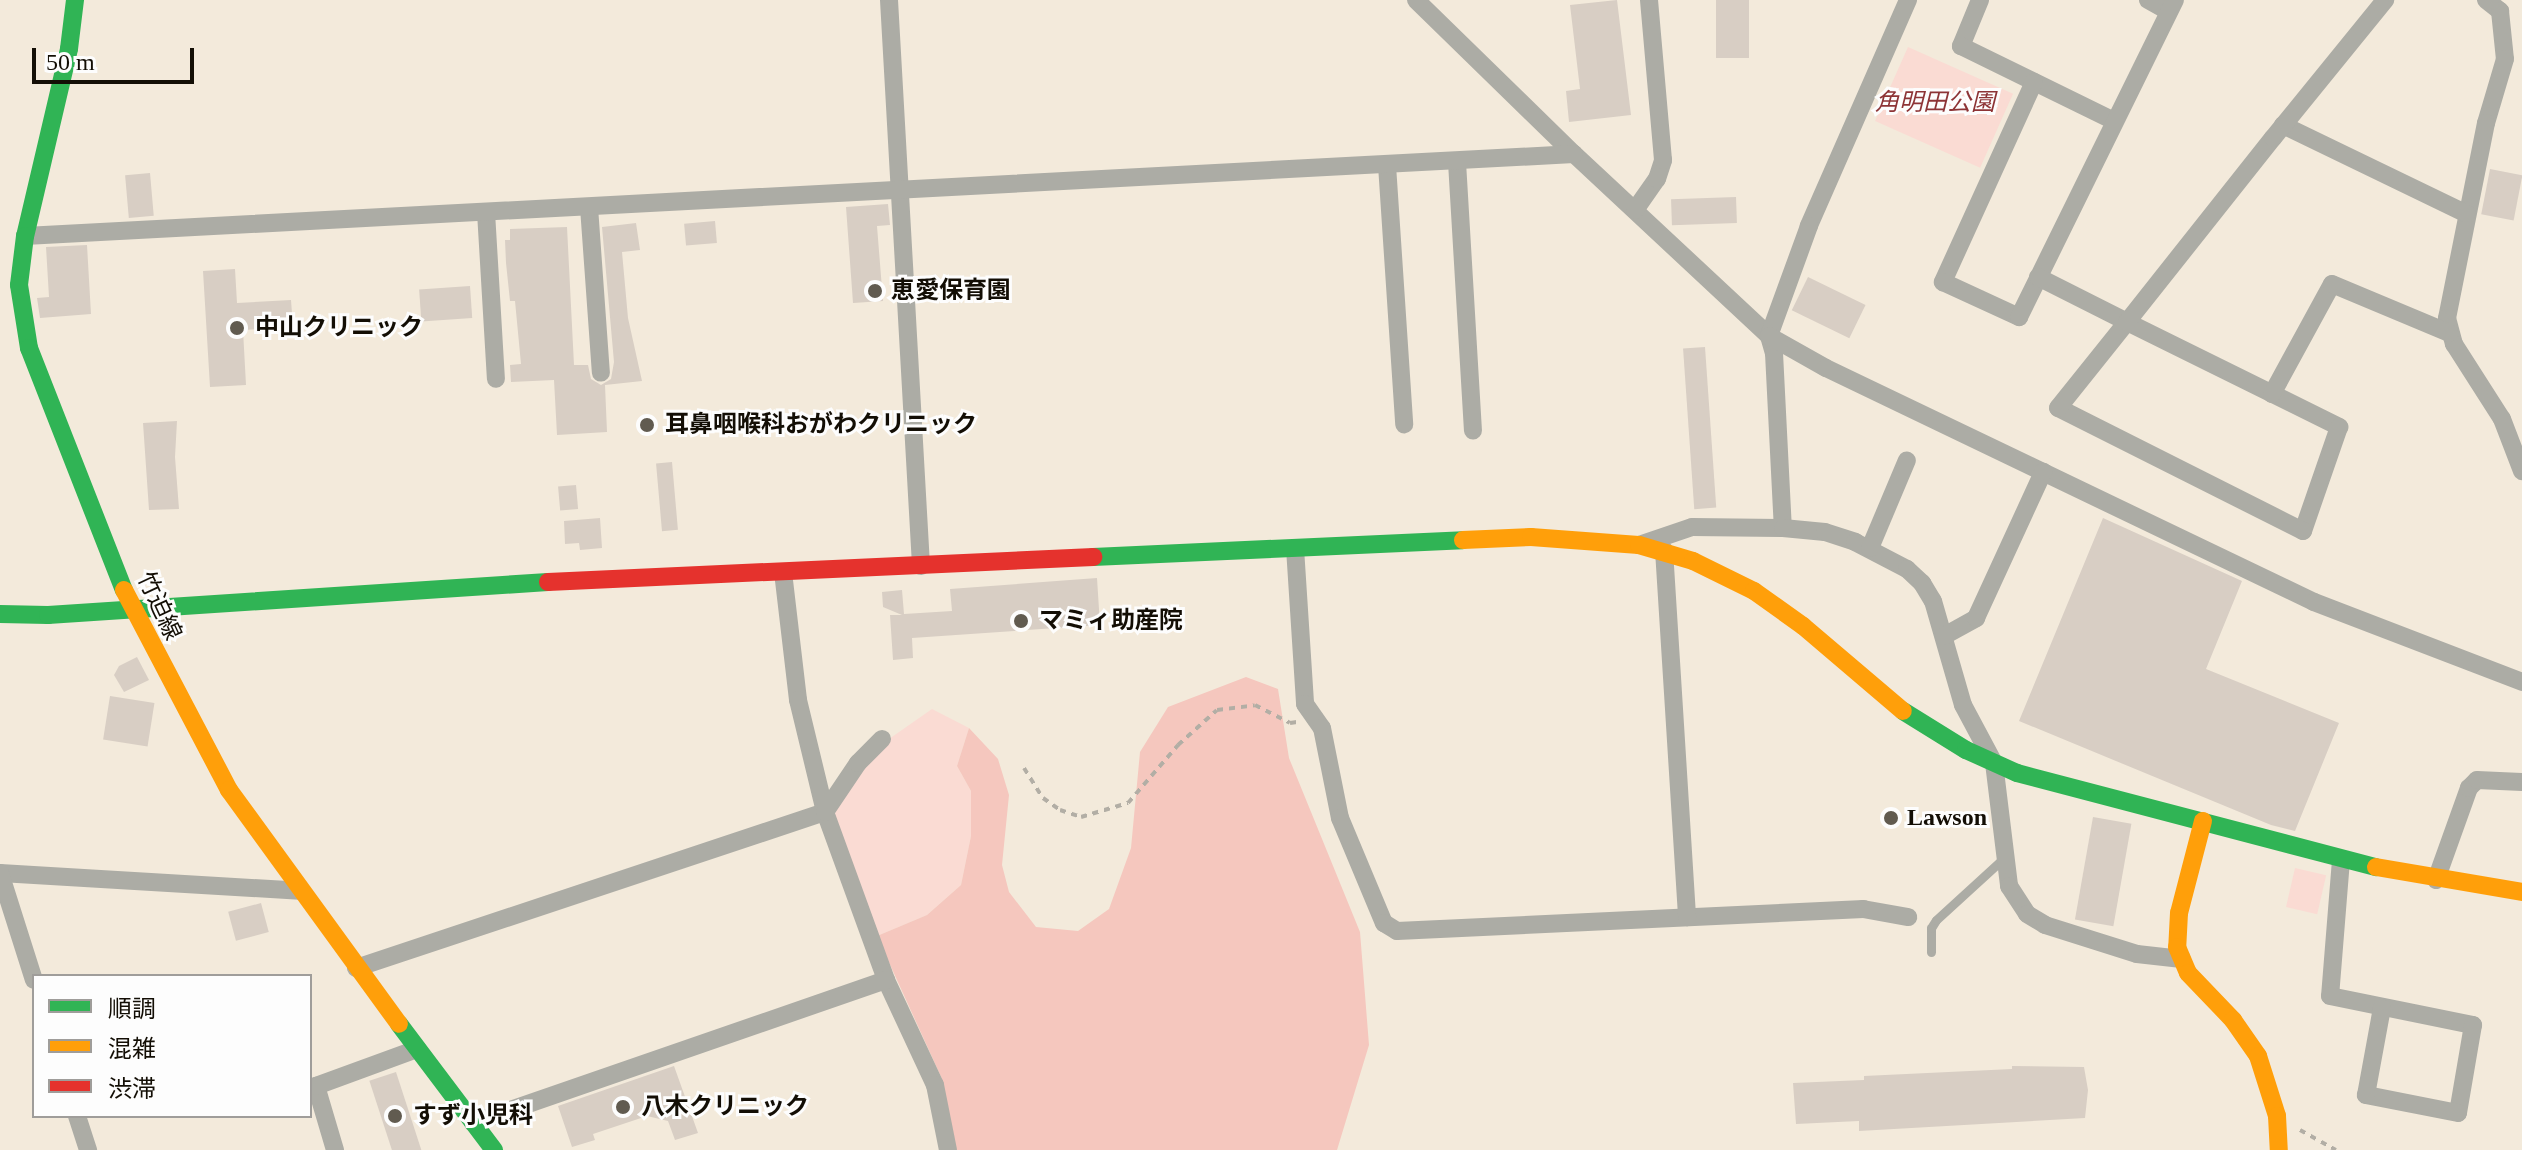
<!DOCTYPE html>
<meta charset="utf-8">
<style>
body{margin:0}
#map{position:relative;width:2522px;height:1150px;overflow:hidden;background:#f3eadb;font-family:"Times New Roman","Noto Sans JP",serif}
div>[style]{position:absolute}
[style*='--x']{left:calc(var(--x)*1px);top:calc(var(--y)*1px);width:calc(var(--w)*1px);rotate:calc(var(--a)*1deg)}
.green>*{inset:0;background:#fadbd3;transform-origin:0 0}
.forest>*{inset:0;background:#f5c7be}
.building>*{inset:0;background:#d8cec4;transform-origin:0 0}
.path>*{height:4px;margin-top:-2px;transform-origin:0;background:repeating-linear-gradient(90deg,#b2aea5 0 6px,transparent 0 12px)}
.lane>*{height:9px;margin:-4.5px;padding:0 4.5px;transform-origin:4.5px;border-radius:4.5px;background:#acaca5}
.street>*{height:18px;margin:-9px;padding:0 9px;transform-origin:9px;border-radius:9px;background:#acaca5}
.fast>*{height:18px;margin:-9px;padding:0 9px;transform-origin:9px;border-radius:9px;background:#30b455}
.slow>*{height:18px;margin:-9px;padding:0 9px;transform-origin:9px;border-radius:9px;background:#ff9f0a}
.jam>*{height:18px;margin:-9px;padding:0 9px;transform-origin:9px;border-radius:9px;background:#e5322d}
.dots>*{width:22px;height:22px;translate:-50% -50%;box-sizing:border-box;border:4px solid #fdfdfd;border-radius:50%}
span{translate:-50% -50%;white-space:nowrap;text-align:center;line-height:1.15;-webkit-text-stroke:6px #fdfdfd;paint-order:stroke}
.park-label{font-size:24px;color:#8d3436;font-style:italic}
.poi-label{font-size:24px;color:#130e05;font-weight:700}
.left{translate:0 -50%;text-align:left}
.street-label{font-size:24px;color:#130e05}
.legend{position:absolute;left:32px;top:974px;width:280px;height:144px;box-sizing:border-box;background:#fdfdfd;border:2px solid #9f9d9a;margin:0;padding:10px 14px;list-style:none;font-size:24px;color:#130e05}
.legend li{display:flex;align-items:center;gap:16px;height:40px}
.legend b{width:40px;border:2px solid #9f9d9a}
.scale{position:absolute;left:32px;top:48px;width:162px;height:36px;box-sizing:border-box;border:4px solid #130e05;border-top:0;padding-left:10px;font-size:24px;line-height:28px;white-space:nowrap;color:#130e05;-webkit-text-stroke:6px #fdfdfd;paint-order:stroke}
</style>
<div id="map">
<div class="green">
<i style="left:1908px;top:47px;width:115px;height:81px;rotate:24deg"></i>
<i style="clip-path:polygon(932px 709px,969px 728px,957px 766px,971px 791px,971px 836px,961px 885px,927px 915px,877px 936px,834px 819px,837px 804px,857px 772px,889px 739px)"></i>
<i style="left:2295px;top:868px;width:32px;height:40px;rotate:13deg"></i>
</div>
<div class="forest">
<i style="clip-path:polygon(1246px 677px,1278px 689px,1289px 758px,1360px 932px,1369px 1045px,1337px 1150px,954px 1150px,942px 1079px,877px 936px,927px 915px,961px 885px,971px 836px,971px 791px,957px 766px,969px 728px,998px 759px,1009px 795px,1002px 865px,1009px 892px,1036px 927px,1078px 931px,1109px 909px,1131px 848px,1140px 752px,1168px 707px)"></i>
</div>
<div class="building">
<i style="clip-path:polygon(1617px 0,1631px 115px,1569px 122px,1566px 91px,1580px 89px,1570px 5px)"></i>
<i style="left:1716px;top:0;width:33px;height:58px"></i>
<i style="left:2490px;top:169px;width:33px;height:46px;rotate:11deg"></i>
<i style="left:150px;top:173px;width:43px;height:25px;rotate:85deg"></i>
<i style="left:1736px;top:197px;width:26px;height:65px;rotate:88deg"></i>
<i style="clip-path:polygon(888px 204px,890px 225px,877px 226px,883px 301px,853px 303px,846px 207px)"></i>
<i style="left:715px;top:221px;width:22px;height:31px;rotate:85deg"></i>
<i style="clip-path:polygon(636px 223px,640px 250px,622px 252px,628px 318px,642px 381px,605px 385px,607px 432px,557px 435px,554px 380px,511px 382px,510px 365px,521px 364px,515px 301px,510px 301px,506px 263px,505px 240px,510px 240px,510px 229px,567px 227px,574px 365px,588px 365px,591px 379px,601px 385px,611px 379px,614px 362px,602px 227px)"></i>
<i style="clip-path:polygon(87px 245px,91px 314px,40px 318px,37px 298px,49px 297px,46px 247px)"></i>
<i style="clip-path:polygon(235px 269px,237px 303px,291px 300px,293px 327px,243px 330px,246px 385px,210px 387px,203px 271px)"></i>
<i style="left:1808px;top:277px;width:64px;height:37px;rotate:26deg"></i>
<i style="left:470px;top:286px;width:32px;height:51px;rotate:86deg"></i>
<i style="left:1705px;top:347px;width:161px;height:22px;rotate:86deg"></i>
<i style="clip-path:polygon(177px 421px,175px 457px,179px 509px,149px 510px,143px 423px)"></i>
<i style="left:672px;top:462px;width:68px;height:16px;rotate:85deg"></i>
<i style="left:576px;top:485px;width:24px;height:18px;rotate:85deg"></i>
<i style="clip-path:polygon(600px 518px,602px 548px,580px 550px,579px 543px,565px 544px,564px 521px)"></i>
<i style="clip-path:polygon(2103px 518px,2242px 581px,2206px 669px,2339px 723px,2295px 831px,2271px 825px,2019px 721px)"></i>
<i style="clip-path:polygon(1097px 578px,1100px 625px,912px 638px,913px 658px,893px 660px,890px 615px,902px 615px,883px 607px,882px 592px,902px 590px,904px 614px,952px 611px,950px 589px)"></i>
<i style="clip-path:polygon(137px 657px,149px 680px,124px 692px,114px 675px,119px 666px)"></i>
<i style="left:110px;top:696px;width:45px;height:44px;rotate:9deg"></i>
<i style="left:2093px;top:817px;width:39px;height:104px;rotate:10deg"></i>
<i style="left:261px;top:903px;width:30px;height:34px;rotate:75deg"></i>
<i style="clip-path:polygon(674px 1066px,698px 1133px,675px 1140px,668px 1121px,647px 1116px,593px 1134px,595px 1140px,572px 1147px,558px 1106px)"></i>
<i style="clip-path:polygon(2012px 1066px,2084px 1067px,2088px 1090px,2085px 1118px,1859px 1131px,1859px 1121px,1796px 1124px,1793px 1083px,1864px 1080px,1864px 1076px,2012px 1069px)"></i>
<i style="left:396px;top:1072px;width:82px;height:28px;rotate:72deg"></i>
</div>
<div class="path">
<i style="--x:1024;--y:768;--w:36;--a:58"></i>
<i style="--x:1043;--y:798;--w:21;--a:35"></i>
<i style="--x:1060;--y:810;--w:22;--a:18"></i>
<i style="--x:1081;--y:817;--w:49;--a:-16.6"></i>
<i style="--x:1128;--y:803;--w:77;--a:-49.2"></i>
<i style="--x:1178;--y:745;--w:52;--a:-41.9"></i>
<i style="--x:1217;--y:710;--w:38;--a:-7"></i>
<i style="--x:1255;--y:705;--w:39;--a:27"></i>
<i style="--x:1290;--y:723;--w:7;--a:-8"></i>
<i style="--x:2300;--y:1130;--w:41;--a:29.1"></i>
</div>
<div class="lane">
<i style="--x:1931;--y:952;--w:24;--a:-90"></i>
<i style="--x:1931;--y:928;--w:9;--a:-58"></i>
<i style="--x:1936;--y:920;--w:93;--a:-42.4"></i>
</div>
<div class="street">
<i style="--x:889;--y:0;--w:567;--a:86.76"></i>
<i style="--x:1416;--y:0;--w:221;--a:44.3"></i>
<i style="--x:1574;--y:154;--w:267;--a:43"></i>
<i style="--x:1769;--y:336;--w:18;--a:74"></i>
<i style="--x:1774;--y:353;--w:175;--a:87.1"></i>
<i style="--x:1908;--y:0;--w:247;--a:113.7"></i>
<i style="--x:1809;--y:226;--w:117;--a:110"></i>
<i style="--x:1769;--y:336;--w:65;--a:29.3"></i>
<i style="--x:1826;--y:368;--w:541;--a:25.62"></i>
<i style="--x:2314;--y:602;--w:223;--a:21"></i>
<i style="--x:1980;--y:0;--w:50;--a:112.4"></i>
<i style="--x:1961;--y:46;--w:170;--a:26.1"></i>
<i style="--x:2148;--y:0;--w:23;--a:29"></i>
<i style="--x:2486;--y:0;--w:18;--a:38"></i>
<i style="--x:2500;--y:11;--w:48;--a:84.1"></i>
<i style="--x:2505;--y:59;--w:67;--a:106.5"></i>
<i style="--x:2486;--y:123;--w:199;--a:101.3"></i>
<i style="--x:2447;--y:318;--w:27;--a:75"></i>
<i style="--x:2454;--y:344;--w:89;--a:57.4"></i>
<i style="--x:2502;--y:419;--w:56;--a:69"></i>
<i style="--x:2034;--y:82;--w:220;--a:114.5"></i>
<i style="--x:1943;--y:282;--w:84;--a:24.7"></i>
<i style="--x:2019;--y:317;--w:353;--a:-63.8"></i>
<i style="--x:2283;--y:125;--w:204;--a:25.8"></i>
<i style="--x:1457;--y:162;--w:269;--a:86.6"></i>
<i style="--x:1387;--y:165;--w:260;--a:86.2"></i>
<i style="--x:589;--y:207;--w:166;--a:85.9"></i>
<i style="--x:1635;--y:210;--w:38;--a:-55"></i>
<i style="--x:1657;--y:179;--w:20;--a:-72"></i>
<i style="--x:1663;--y:160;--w:161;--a:-95"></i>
<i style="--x:486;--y:212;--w:167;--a:86.6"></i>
<i style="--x:25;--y:236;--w:1551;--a:-3.03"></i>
<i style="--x:2038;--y:277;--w:100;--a:26.8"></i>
<i style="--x:2127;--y:322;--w:237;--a:26.3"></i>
<i style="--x:2339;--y:427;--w:110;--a:109.1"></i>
<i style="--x:2303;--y:531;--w:274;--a:-153.3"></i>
<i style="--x:2058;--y:408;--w:110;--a:-51.3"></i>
<i style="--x:2127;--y:322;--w:235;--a:-51.6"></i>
<i style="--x:2273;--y:138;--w:178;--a:-50.9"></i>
<i style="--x:2272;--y:394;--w:125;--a:-61.4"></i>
<i style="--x:2332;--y:284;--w:127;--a:22.7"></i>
<i style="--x:1639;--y:545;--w:56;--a:-18.8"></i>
<i style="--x:1692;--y:527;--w:91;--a:0.6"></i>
<i style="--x:1783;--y:528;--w:42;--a:5.4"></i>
<i style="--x:1825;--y:532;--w:32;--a:18"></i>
<i style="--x:1855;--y:542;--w:59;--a:27.4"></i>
<i style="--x:1907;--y:569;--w:21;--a:43"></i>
<i style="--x:1922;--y:583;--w:21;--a:59"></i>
<i style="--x:1933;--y:601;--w:108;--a:73.9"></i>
<i style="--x:1963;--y:705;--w:66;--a:61.9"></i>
<i style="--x:1994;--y:763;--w:124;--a:83"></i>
<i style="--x:2009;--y:886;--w:33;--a:57"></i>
<i style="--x:2027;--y:914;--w:21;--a:31"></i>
<i style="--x:2045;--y:925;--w:96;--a:17.5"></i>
<i style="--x:2137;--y:954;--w:45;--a:6.3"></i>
<i style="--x:1295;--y:548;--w:156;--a:86.3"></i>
<i style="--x:1305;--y:704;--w:29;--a:55"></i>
<i style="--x:1322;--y:728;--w:92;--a:78.7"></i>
<i style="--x:1340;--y:818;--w:114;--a:67.3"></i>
<i style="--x:1384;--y:923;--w:15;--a:32"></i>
<i style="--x:1397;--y:931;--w:467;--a:-2.7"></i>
<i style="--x:1863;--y:909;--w:46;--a:10.1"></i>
<i style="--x:1870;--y:548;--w:95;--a:-67.2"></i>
<i style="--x:1664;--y:550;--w:368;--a:86.4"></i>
<i style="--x:783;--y:572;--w:129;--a:83.3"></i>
<i style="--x:798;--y:700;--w:115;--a:76.4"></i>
<i style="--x:825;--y:812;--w:179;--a:70"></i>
<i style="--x:886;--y:980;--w:116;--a:65"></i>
<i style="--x:935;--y:1085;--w:66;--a:78.7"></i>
<i style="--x:1944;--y:636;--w:37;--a:-29"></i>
<i style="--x:1976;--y:618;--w:161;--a:-65.3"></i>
<i style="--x:2341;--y:860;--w:136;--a:94.6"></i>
<i style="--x:2330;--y:996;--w:146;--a:11.5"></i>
<i style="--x:2473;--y:1025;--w:89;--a:99.7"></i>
<i style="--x:2458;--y:1113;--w:94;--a:-168.9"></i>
<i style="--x:2366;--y:1095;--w:88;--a:-79.6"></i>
<i style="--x:0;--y:873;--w:300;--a:3.4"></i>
<i style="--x:0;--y:873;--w:112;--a:72.4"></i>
<i style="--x:2436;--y:880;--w:98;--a:-70.3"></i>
<i style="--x:2469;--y:788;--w:11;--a:-45"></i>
<i style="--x:2477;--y:780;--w:45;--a:2.5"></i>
<i style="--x:356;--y:968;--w:494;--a:-18.4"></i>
<i style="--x:825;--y:812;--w:59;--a:-56"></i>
<i style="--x:858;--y:763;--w:34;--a:-45"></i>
<i style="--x:77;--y:1116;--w:36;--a:72"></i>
<i style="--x:473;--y:1123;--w:437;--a:-19.1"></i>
<i style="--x:335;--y:1150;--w:67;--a:-106.5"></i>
<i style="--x:316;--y:1086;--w:108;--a:-20.1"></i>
</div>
<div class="fast">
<i style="--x:75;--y:0;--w:49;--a:97"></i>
<i style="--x:69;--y:49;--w:192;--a:103.2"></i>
<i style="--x:25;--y:236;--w:49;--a:97"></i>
<i style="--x:19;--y:285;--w:64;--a:81"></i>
<i style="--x:29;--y:348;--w:260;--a:68.6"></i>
<i style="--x:1093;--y:557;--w:370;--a:-2.6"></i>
<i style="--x:0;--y:614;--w:48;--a:1.2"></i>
<i style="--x:48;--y:615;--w:501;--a:-3.78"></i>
<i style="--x:1903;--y:711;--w:74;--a:31.8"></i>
<i style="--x:1966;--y:750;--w:56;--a:24.3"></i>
<i style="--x:2017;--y:773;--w:371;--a:14.7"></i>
<i style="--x:399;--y:1024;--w:158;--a:53"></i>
</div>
<div class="slow">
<i style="--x:1463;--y:540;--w:68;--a:-2.5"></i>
<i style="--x:1531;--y:537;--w:108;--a:4.2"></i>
<i style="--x:1639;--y:545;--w:56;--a:16.5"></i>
<i style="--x:1693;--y:561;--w:68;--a:26.2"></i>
<i style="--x:1754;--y:591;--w:60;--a:35.5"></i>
<i style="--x:1803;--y:626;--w:131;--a:40.4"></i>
<i style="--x:124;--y:590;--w:226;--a:62.3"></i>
<i style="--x:229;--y:790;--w:289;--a:54"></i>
<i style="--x:2203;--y:821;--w:95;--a:104.6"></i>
<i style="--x:2179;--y:913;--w:34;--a:93"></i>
<i style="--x:2177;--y:947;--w:28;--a:67"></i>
<i style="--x:2188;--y:973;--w:65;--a:46.2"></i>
<i style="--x:2233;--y:1020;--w:44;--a:55.2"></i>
<i style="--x:2258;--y:1056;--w:63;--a:72.4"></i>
<i style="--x:2277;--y:1116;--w:34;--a:87"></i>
<i style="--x:2376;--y:867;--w:148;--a:9.7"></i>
</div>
<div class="jam">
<i style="--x:548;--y:582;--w:546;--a:-2.63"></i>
</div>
<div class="dots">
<i style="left:875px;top:291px;background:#615b50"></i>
<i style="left:237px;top:328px;background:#615b50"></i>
<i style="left:647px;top:425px;background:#615b50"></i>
<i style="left:1021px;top:621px;background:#615b50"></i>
<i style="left:1891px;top:818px;background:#615b50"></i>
<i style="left:623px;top:1107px;background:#615b50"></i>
<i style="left:395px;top:1116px;background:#615b50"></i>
</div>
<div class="park-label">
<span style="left:1935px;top:103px">角明田公園</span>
</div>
<div class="poi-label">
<span class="left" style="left:891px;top:291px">恵愛保育園</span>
<span class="left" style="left:255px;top:328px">中山クリニック</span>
<span class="left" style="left:665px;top:425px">耳鼻咽喉科おがわクリニック</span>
<span class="left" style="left:1039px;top:621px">マミィ助産院</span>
<span class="left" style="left:1907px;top:818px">Lawson</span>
<span class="left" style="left:641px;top:1107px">八木クリニック</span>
<span class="left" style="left:413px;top:1116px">すず小児科</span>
</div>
<div class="street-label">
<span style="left:159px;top:606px;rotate:65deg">竹迫線</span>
</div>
<ul class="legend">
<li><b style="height:10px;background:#30b455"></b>順調</li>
<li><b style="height:10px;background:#ff9f0a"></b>混雑</li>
<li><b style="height:10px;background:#e5322d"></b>渋滞</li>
</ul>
<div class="scale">50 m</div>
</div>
